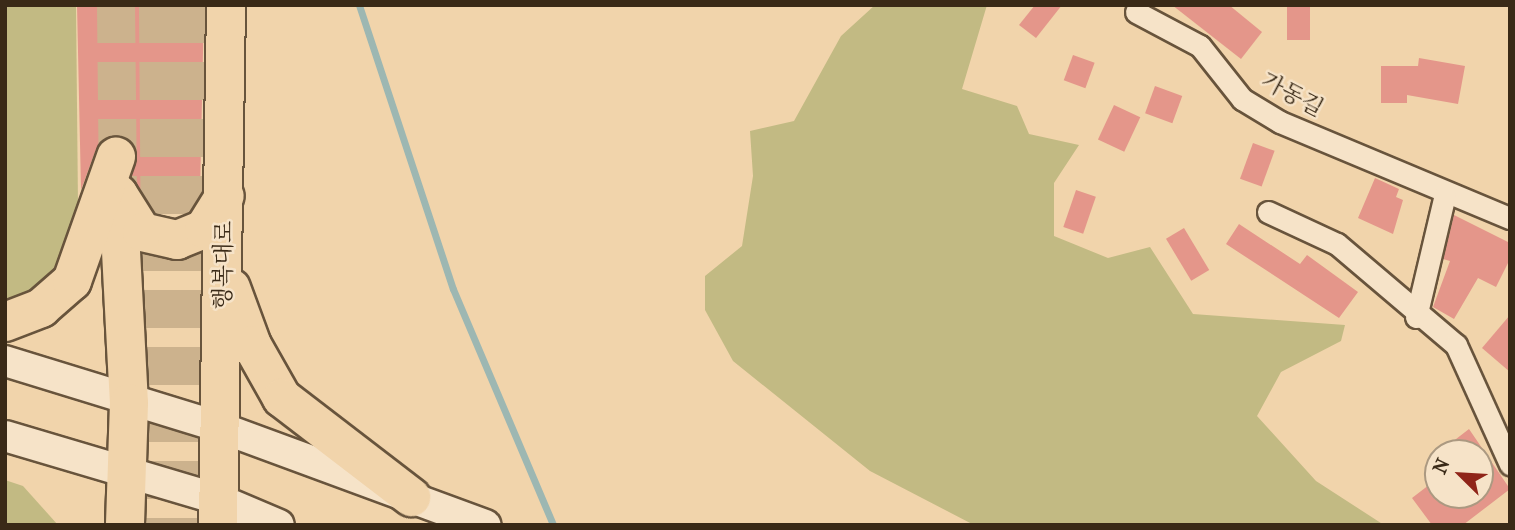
<!DOCTYPE html>
<meta charset="utf-8">
<style>
body{margin:0}
#map{position:relative;width:1515px;height:530px;overflow:hidden;background:#f1d4ab;font-family:"IM FELL French Canon","Noto Serif KR",serif}
div>[style]{position:absolute}
[style*='--x']{left:calc(var(--x)*1px);top:calc(var(--y)*1px);width:calc(var(--w)*1px);rotate:calc(var(--a)*1deg)}
.green>*{inset:0;background:#c2ba83}
.stream>*{height:7px;margin:-3.5px;padding:0 3.5px;transform-origin:3.5px;border-radius:3.5px;background:#9db7b2}
.building>*{inset:0;background:#e4968a;transform-origin:0 0}
.highway-tunnel>*{height:38px;margin-top:-19px;transform-origin:0;background:repeating-linear-gradient(90deg,#ccb28d 0 38px,transparent 0 57px)}
.roads{filter:drop-shadow(2px 0 #68543c) drop-shadow(-2px 0 #68543c) drop-shadow(0 2px #68543c) drop-shadow(0 -2px #68543c)}
.street>*{height:21px;margin:-10.5px;padding:0 10.5px;transform-origin:10.5px;border-radius:10.5px;background:#f6e3c8}
.secondary>*{height:30px;margin:-15px;padding:0 15px;transform-origin:15px;border-radius:15px;background:#f6e3c8}
.highway>*{height:38px;margin:-19px;padding:0 19px;transform-origin:19px;border-radius:19px;background:#f1d4ab}
span{translate:-50% -50%;white-space:nowrap;text-align:center;line-height:1.15;-webkit-text-stroke:5px #f6e3c8;paint-order:stroke}
.street-label{font-size:23px;color:#3a2a17}
.frame{position:absolute;inset:0;border:7px solid #3a2a17;pointer-events:none}
.north{position:absolute;left:1424px;top:439px;width:70px;height:70px;box-sizing:border-box;background:#f6e3c8;border:2px solid #ab9981;border-radius:50%;rotate:294deg;font-size:19px;font-weight:700;line-height:28px;text-align:center;color:#3a2a17}
.north::after{content:'';display:block;margin:auto;width:24px;height:32px;background:#8f2418;clip-path:polygon(50% 0,100% 100%,50% 72%,0 100%)}
</style>
<div id="map">
<div class="green">
<i style="clip-path:polygon(5px 5px,76px 5px,78px 206px,59px 274px,5px 304px)"></i>
<i style="clip-path:polygon(875px 5px,987px 5px,962px 89px,1017px 106px,1029px 134px,1079px 145px,1054px 183px,1054px 236px,1108px 258px,1150px 247px,1193px 314px,1345px 325px,1341px 341px,1281px 372px,1257px 416px,1316px 481px,1384px 525px,974px 525px,870px 471px,733px 361px,705px 310px,705px 276px,742px 246px,753px 176px,750px 131px,794px 121px,841px 36px)"></i>
<i style="clip-path:polygon(5px 480px,23px 486px,58px 525px,5px 525px)"></i>
</div>
<div class="stream">
<i style="--x:359;--y:5;--w:299;--a:71.7"></i>
<i style="--x:453;--y:289;--w:256;--a:67"></i>
</div>
<div class="building">
<i style="clip-path:polygon(77px 5px,204px 5px,200px 195px,144px 194px,132px 178px,133px 143px,113px 135px,96px 149px,81px 190px)"></i>
<i style="clip-path:polygon(1035px 5px,1062px 5px,1036px 38px,1019px 25px)"></i>
<i style="clip-path:polygon(1172px 5px,1229px 5px,1262px 32px,1241px 59px)"></i>
<i style="left:1287px;top:5px;width:23px;height:35px"></i>
<i style="left:1073px;top:55px;width:23px;height:27px;rotate:20deg"></i>
<i style="clip-path:polygon(1419px 58px,1465px 66px,1458px 104px,1407px 95px,1407px 103px,1381px 103px,1381px 66px,1418px 66px)"></i>
<i style="left:1155px;top:86px;width:29px;height:29px;rotate:20deg"></i>
<i style="left:1114px;top:105px;width:29px;height:38px;rotate:25deg"></i>
<i style="left:1253px;top:143px;width:23px;height:38px;rotate:20deg"></i>
<i style="clip-path:polygon(1375px 178px,1399px 189px,1396px 197px,1403px 200px,1393px 234px,1358px 218px)"></i>
<i style="left:1076px;top:190px;width:21px;height:39px;rotate:19deg"></i>
<i style="clip-path:polygon(1454px 215px,1510px 243px,1510px 259px,1496px 287px,1478px 278px,1454px 319px,1433px 307px,1450px 261px,1443px 259px)"></i>
<i style="clip-path:polygon(1239px 224px,1300px 264px,1307px 255px,1358px 292px,1339px 318px,1226px 244px)"></i>
<i style="left:1184px;top:228px;width:49px;height:21px;rotate:59deg"></i>
<i style="clip-path:polygon(1510px 315px,1510px 372px,1482px 348px)"></i>
<i style="clip-path:polygon(1469px 429px,1510px 489px,1463px 525px,1432px 525px,1412px 498px,1438px 478px,1438px 495px,1480px 495px,1480px 453px,1438px 453px)"></i>
</div>
<div class="highway-tunnel">
<i style="--x:116;--y:5;--w:187;--a:89.4"></i>
<i style="--x:158;--y:5;--w:520;--a:89.56"></i>
<i style="--x:187;--y:5;--w:520;--a:89.78"></i>
</div>
<div class="roads">
<div class="street">
<i style="--x:1136;--y:12;--w:72;--a:28"></i>
<i style="--x:1200;--y:46;--w:68;--a:51.6"></i>
<i style="--x:1242;--y:99;--w:44;--a:31.2"></i>
<i style="--x:1280;--y:122;--w:249;--a:22.7"></i>
<i style="--x:1268;--y:212;--w:76;--a:24.9"></i>
<i style="--x:1337;--y:244;--w:156;--a:40.3"></i>
<i style="--x:1456;--y:345;--w:131;--a:65.6"></i>
<i style="--x:1416;--y:317;--w:126;--a:-76.7"></i>
</div>
<div class="secondary">
<i style="--x:5;--y:361;--w:224;--a:17.1"></i>
<i style="--x:219;--y:427;--w:284;--a:20.2"></i>
<i style="--x:5;--y:436;--w:222;--a:16.5"></i>
<i style="--x:218;--y:499;--w:66;--a:23.1"></i>
</div>
<div class="highway">
<i style="--x:118;--y:194;--w:209;--a:87"></i>
<i style="--x:129;--y:403;--w:122;--a:91.9"></i>
<i style="--x:118;--y:194;--w:45;--a:57.7"></i>
<i style="--x:142;--y:232;--w:36;--a:13"></i>
<i style="--x:177;--y:240;--w:29;--a:-22"></i>
<i style="--x:204;--y:229;--w:39;--a:-58"></i>
<i style="--x:231;--y:288;--w:61;--a:69.8"></i>
<i style="--x:252;--y:345;--w:61;--a:60.5"></i>
<i style="--x:282;--y:398;--w:163;--a:37.5"></i>
<i style="--x:5;--y:322;--w:39;--a:-21"></i>
<i style="--x:41;--y:308;--w:41;--a:-41.1"></i>
<i style="--x:72;--y:281;--w:132;--a:-70.5"></i>
<i style="--x:218;--y:525;--w:520;--a:-89.12"></i>
</div>
</div>
<div class="street-label">
<span style="left:1292px;top:95px;rotate:28deg">가동길</span>
<span style="left:224px;top:265px;rotate:-89deg">행복대로</span>
</div>
<div class="frame"></div>
<div class="north">N</div>
</div>
